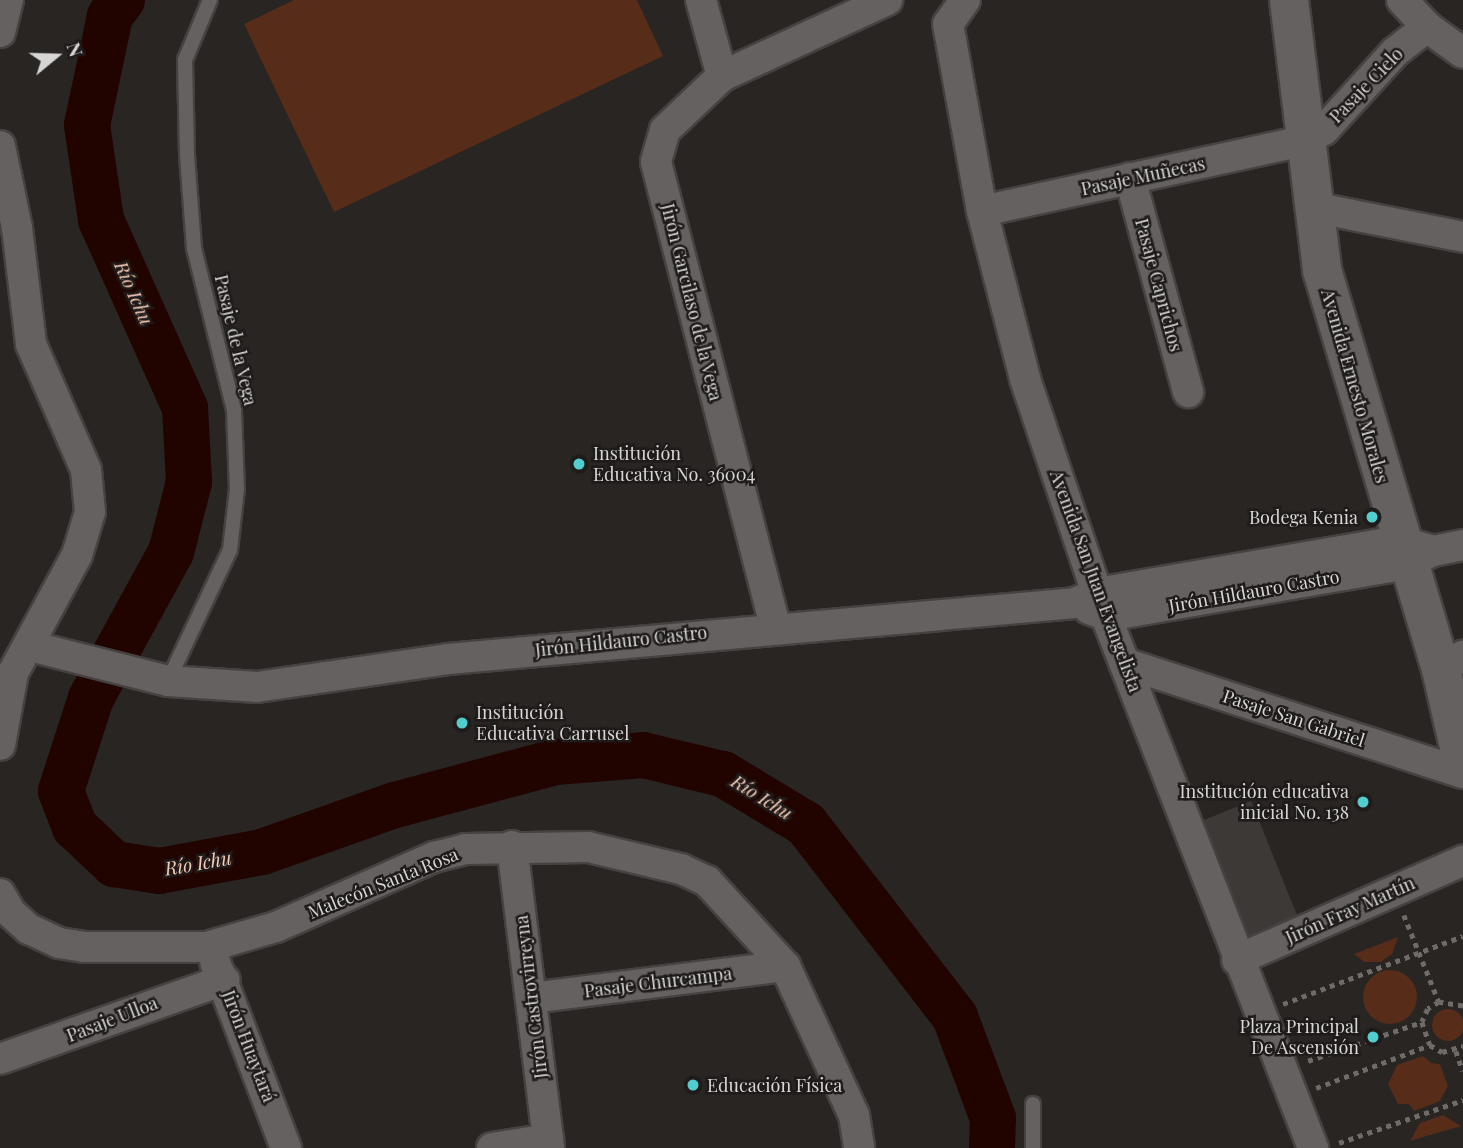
<!DOCTYPE html>
<meta charset="utf-8">
<style>
body{margin:0}
#map{position:relative;width:1463px;height:1148px;overflow:hidden;background:#282523;font-family:"Playfair Display",serif}
div>[style]{position:absolute}
.green>*{inset:0;background:#572c18}
.round{border-radius:50%}
.river>*{height:46px;margin:-23px;padding:0 23px;transform-origin:23px;border-radius:23px;background:#210400}
.building>*{inset:0;background:#3c3937;transform-origin:0 0}
.path>*{height:4.5px;margin-top:-2.25px;transform-origin:0;background:repeating-linear-gradient(90deg,#6e6b69 0 5px,transparent 0 10px)}
.roads{filter:drop-shadow(2px 0 #454241) drop-shadow(-2px 0 #454241) drop-shadow(0 2px #454241) drop-shadow(0 -2px #454241)}
.lane>*{height:14px;margin:-7px;padding:0 7px;transform-origin:7px;border-radius:7px;background:#656160}
.street>*{height:30px;margin:-15px;padding:0 15px;transform-origin:15px;border-radius:15px;background:#656160}
.secondary>*{height:38px;margin:-19px;padding:0 19px;transform-origin:19px;border-radius:19px;background:#656160}
.dots>*{width:19px;height:19px;translate:-50% -50%;box-sizing:border-box;border:4px solid #1e1b1a;border-radius:50%}
span{translate:-50% -50%;white-space:nowrap;text-align:center;line-height:1.15;-webkit-text-stroke:5px #1e1b1a;paint-order:stroke}
.street-label{font-size:18px;color:#d8d6d5}
.poi-label{font-size:18px;color:#d8d6d5}
.left{translate:0 -50%;text-align:left}
.right{translate:-100% -50%;text-align:right}
.water-label{font-size:19px;color:#f8cab5;font-style:italic}
.north{position:absolute;left:21px;top:21px;width:70px;height:70px;-webkit-text-stroke:5px #1e1b1a;paint-order:stroke;rotate:71deg;font-size:19px;font-weight:700;line-height:28px;text-align:center;color:#d8d6d5}
.north::after{content:'';display:block;margin:auto;width:24px;height:32px;background:#d8d6d5;clip-path:polygon(50% 0,100% 100%,50% 72%,0 100%)}
</style>
<div id="map">
<div class="green">
<div style="clip-path:polygon(294px 0,637px 0,663px 56px,334px 212px,244px 24px)"></div>
<div style="clip-path:polygon(1398px 937px,1392px 954px,1381px 962px,1364px 962px,1354px 954px)"></div>
<div class="round" style="left:1363px;top:970px;width:54px;height:54px"></div>
<div class="round" style="left:1432px;top:1009px;width:32px;height:32px"></div>
<div style="clip-path:polygon(1423px 1056px,1431px 1063px,1440px 1064px,1448px 1086px,1440px 1101px,1414px 1111px,1409px 1104px,1398px 1104px,1388px 1084px,1397px 1065px)"></div>
<div style="clip-path:polygon(1443px 1115px,1461px 1126px,1410px 1141px,1420px 1123px)"></div>
</div>
<div class="river">
<div style="left:122px;top:0;width:20px;rotate:127deg"></div>
<div style="left:110px;top:16px;width:111px;rotate:101.9deg"></div>
<div style="left:87px;top:125px;width:96px;rotate:81.6deg"></div>
<div style="left:101px;top:220px;width:206px;rotate:65.9deg"></div>
<div style="left:185px;top:408px;width:74px;rotate:86.9deg"></div>
<div style="left:189px;top:482px;width:72px;rotate:104.4deg"></div>
<div style="left:171px;top:552px;width:166px;rotate:118.7deg"></div>
<div style="left:91px;top:698px;width:98px;rotate:107.9deg"></div>
<div style="left:61px;top:791px;width:39px;rotate:69deg"></div>
<div style="left:75px;top:827px;width:54px;rotate:43.5deg"></div>
<div style="left:114px;top:864px;width:46px;rotate:8.8deg"></div>
<div style="left:159px;top:871px;width:105px;rotate:-10.5deg"></div>
<div style="left:262px;top:852px;width:141px;rotate:-19.5deg"></div>
<div style="left:395px;top:805px;width:166px;rotate:-15deg"></div>
<div style="left:555px;top:762px;width:88px;rotate:-4.5deg"></div>
<div style="left:643px;top:755px;width:82px;rotate:13.4deg"></div>
<div style="left:723px;top:774px;width:97px;rotate:31.1deg"></div>
<div style="left:806px;top:824px;width:244px;rotate:52.3deg"></div>
<div style="left:955px;top:1017px;width:108px;rotate:69.4deg"></div>
<div style="left:993px;top:1118px;width:30px;rotate:92deg"></div>
</div>
<div class="building">
<div style="left:1251px;top:801px;width:132px;height:54px;rotate:68deg"></div>
</div>
<div class="path">
<div style="left:1404px;top:915px;width:94px;rotate:68.1deg"></div>
<div style="left:1283px;top:1004px;width:192px;rotate:-20.7deg"></div>
<div style="left:1463px;top:1006px;width:24px;rotate:-171deg"></div>
<div style="left:1439px;top:1002px;width:13px;rotate:148deg"></div>
<div style="left:1428px;top:1009px;width:14px;rotate:115deg"></div>
<div style="left:1422px;top:1022px;width:24px;rotate:71deg"></div>
<div style="left:1430px;top:1045px;width:14px;rotate:30deg"></div>
<div style="left:1442px;top:1052px;width:22px;rotate:-16deg"></div>
<div style="left:1456px;top:1051px;width:21px;rotate:71deg"></div>
<div style="left:1308px;top:1061px;width:120px;rotate:-18.9deg"></div>
<div style="left:1316px;top:1088px;width:122px;rotate:-20.7deg"></div>
<div style="left:1339px;top:1143px;width:131px;rotate:-19.1deg"></div>
</div>
<div class="roads">
<div class="lane">
<div style="left:168px;top:681px;width:145px;rotate:-64.7deg"></div>
<div style="left:230px;top:550px;width:61px;rotate:-83.5deg"></div>
<div style="left:237px;top:489px;width:79px;rotate:-92.2deg"></div>
<div style="left:234px;top:410px;width:167px;rotate:-103.9deg"></div>
<div style="left:194px;top:248px;width:93px;rotate:-94.3deg"></div>
<div style="left:187px;top:155px;width:95px;rotate:-91.2deg"></div>
<div style="left:185px;top:60px;width:65px;rotate:-67.4deg"></div>
<div style="left:1033px;top:1104px;width:44px;rotate:90deg"></div>
</div>
<div class="street">
<div style="left:701px;top:0;width:79px;rotate:74.6deg"></div>
<div style="left:722px;top:76px;width:79px;rotate:136.5deg"></div>
<div style="left:665px;top:130px;width:33px;rotate:106deg"></div>
<div style="left:656px;top:162px;width:479px;rotate:75.6deg"></div>
<div style="left:965px;top:0;width:29px;rotate:125deg"></div>
<div style="left:948px;top:24px;width:190px;rotate:79.7deg"></div>
<div style="left:982px;top:211px;width:173px;rotate:75.6deg"></div>
<div style="left:1025px;top:379px;width:226px;rotate:71.4deg"></div>
<div style="left:1097px;top:593px;width:596px;rotate:68.73deg"></div>
<div style="left:1402px;top:0;width:37px;rotate:47deg"></div>
<div style="left:1427px;top:27px;width:44px;rotate:35.8deg"></div>
<div style="left:0;top:32px;width:33px;rotate:-76deg"></div>
<div style="left:722px;top:76px;width:182px;rotate:-24.7deg"></div>
<div style="left:0;top:146px;width:84px;rotate:78.3deg"></div>
<div style="left:17px;top:228px;width:117px;rotate:83.1deg"></div>
<div style="left:31px;top:344px;width:137px;rotate:66.4deg"></div>
<div style="left:86px;top:470px;width:42px;rotate:84.6deg"></div>
<div style="left:90px;top:512px;width:45px;rotate:106.8deg"></div>
<div style="left:77px;top:555px;width:134px;rotate:118.5deg"></div>
<div style="left:13px;top:673px;width:73px;rotate:100.2deg"></div>
<div style="left:1130px;top:178px;width:222px;rotate:74.8deg"></div>
<div style="left:1312px;top:207px;width:154px;rotate:11.2deg"></div>
<div style="left:982px;top:211px;width:329px;rotate:-12.3deg"></div>
<div style="left:1303px;top:141px;width:24px;rotate:-28deg"></div>
<div style="left:1324px;top:130px;width:105px;rotate:-47.7deg"></div>
<div style="left:1395px;top:52px;width:41px;rotate:-38deg"></div>
<div style="left:1089px;top:609px;width:19px;rotate:21deg"></div>
<div style="left:1107px;top:616px;width:304px;rotate:-9.8deg"></div>
<div style="left:1407px;top:564px;width:29px;rotate:-27deg"></div>
<div style="left:1433px;top:551px;width:31px;rotate:-11deg"></div>
<div style="left:30px;top:646px;width:142px;rotate:14.2deg"></div>
<div style="left:168px;top:681px;width:89px;rotate:3.9deg"></div>
<div style="left:257px;top:687px;width:193px;rotate:-8.3deg"></div>
<div style="left:448px;top:659px;width:629px;rotate:-5.1deg"></div>
<div style="left:1075px;top:603px;width:24px;rotate:-24deg"></div>
<div style="left:1097px;top:593px;width:306px;rotate:-9.8deg"></div>
<div style="left:1399px;top:541px;width:35px;rotate:16deg"></div>
<div style="left:1124px;top:663px;width:356px;rotate:18deg"></div>
<div style="left:1441px;top:669px;width:26px;rotate:-31deg"></div>
<div style="left:512px;top:846px;width:304px;rotate:83deg"></div>
<div style="left:0;top:894px;width:22px;rotate:60deg"></div>
<div style="left:11px;top:913px;width:24px;rotate:42deg"></div>
<div style="left:29px;top:929px;width:33px;rotate:25deg"></div>
<div style="left:59px;top:943px;width:25px;rotate:9deg"></div>
<div style="left:84px;top:947px;width:123px"></div>
<div style="left:207px;top:947px;width:72px;rotate:-16.2deg"></div>
<div style="left:276px;top:927px;width:173px;rotate:-23.9deg"></div>
<div style="left:434px;top:857px;width:32px;rotate:-14deg"></div>
<div style="left:465px;top:849px;width:123px;rotate:-0.9deg"></div>
<div style="left:588px;top:847px;width:96px;rotate:13.3deg"></div>
<div style="left:681px;top:869px;width:29px;rotate:25deg"></div>
<div style="left:707px;top:881px;width:115px;rotate:47.5deg"></div>
<div style="left:785px;top:966px;width:164px;rotate:65.2deg"></div>
<div style="left:854px;top:1115px;width:33px;rotate:81deg"></div>
<div style="left:1237px;top:960px;width:247px;rotate:-23.7deg"></div>
<div style="left:215px;top:962px;width:199px;rotate:69.1deg"></div>
<div style="left:531px;top:998px;width:256px;rotate:-7.2deg"></div>
<div style="left:0;top:1059px;width:238px;rotate:-19.4deg"></div>
<div style="left:492px;top:1148px;width:57px;rotate:-9.1deg"></div>
</div>
<div class="secondary">
<div style="left:1289px;top:0;width:272px;rotate:83deg"></div>
<div style="left:1322px;top:270px;width:416px;rotate:73.4deg"></div>
<div style="left:1441px;top:669px;width:98px;rotate:77deg"></div>
</div>
</div>
<div class="dots">
<div style="left:579px;top:464px;background:#52cdcd"></div>
<div style="left:1372px;top:517px;background:#52cdcd"></div>
<div style="left:462px;top:723px;background:#52cdcd"></div>
<div style="left:1363px;top:802px;background:#52cdcd"></div>
<div style="left:1373px;top:1037px;background:#52cdcd"></div>
<div style="left:693px;top:1085px;background:#52cdcd"></div>
</div>
<div class="street-label">
<span style="left:1366px;top:85px;rotate:-46deg">Pasaje Cielo</span>
<span style="left:1143px;top:176px;rotate:-12deg">Pasaje Muñecas</span>
<span style="left:1159px;top:285px;rotate:75deg">Pasaje Caprichos</span>
<span style="left:692px;top:302px;rotate:76deg">Jirón Garcilaso de la Vega</span>
<span style="left:236px;top:340px;rotate:77deg">Pasaje de la Vega</span>
<span style="left:1355px;top:386px;rotate:74deg">Avenida Ernesto Morales</span>
<span style="left:1096px;top:581px;rotate:70deg">Avenida San Juan Evangelista</span>
<span style="left:1254px;top:591px;rotate:-10deg">Jirón Hildauro Castro</span>
<span style="left:621px;top:641px;rotate:-6deg">Jirón Hildauro Castro</span>
<span style="left:1294px;top:718px;rotate:18deg">Pasaje San Gabriel</span>
<span style="left:383px;top:883px;rotate:-22deg">Malecón Santa Rosa</span>
<span style="left:1350px;top:910px;rotate:-24deg">Jirón Fray Martín</span>
<span style="left:658px;top:982px;rotate:-7deg">Pasaje Churcampa</span>
<span style="left:531px;top:997px;rotate:-97deg">Jirón Castrovirreyna</span>
<span style="left:112px;top:1019px;rotate:-21deg">Pasaje Ulloa</span>
<span style="left:249px;top:1046px;rotate:69deg">Jirón Huaytará</span>
</div>
<div class="poi-label">
<span class="left" style="left:593px;top:464px">Institución<br>Educativa No. 36004</span>
<span class="right" style="left:1358px;top:517px">Bodega Kenia</span>
<span class="left" style="left:476px;top:723px">Institución<br>Educativa Carrusel</span>
<span class="right" style="left:1349px;top:802px">Institución educativa<br>inicial No. 138</span>
<span class="right" style="left:1359px;top:1037px">Plaza Principal<br>De Ascensión</span>
<span class="left" style="left:707px;top:1085px">Educación Física</span>
</div>
<div class="water-label">
<span style="left:134px;top:293px;rotate:66deg">Río Ichu</span>
<span style="left:762px;top:797px;rotate:32deg">Río Ichu</span>
<span style="left:198px;top:863px;rotate:-10deg">Río Ichu</span>
</div>
<div class="north">N</div>
</div>
